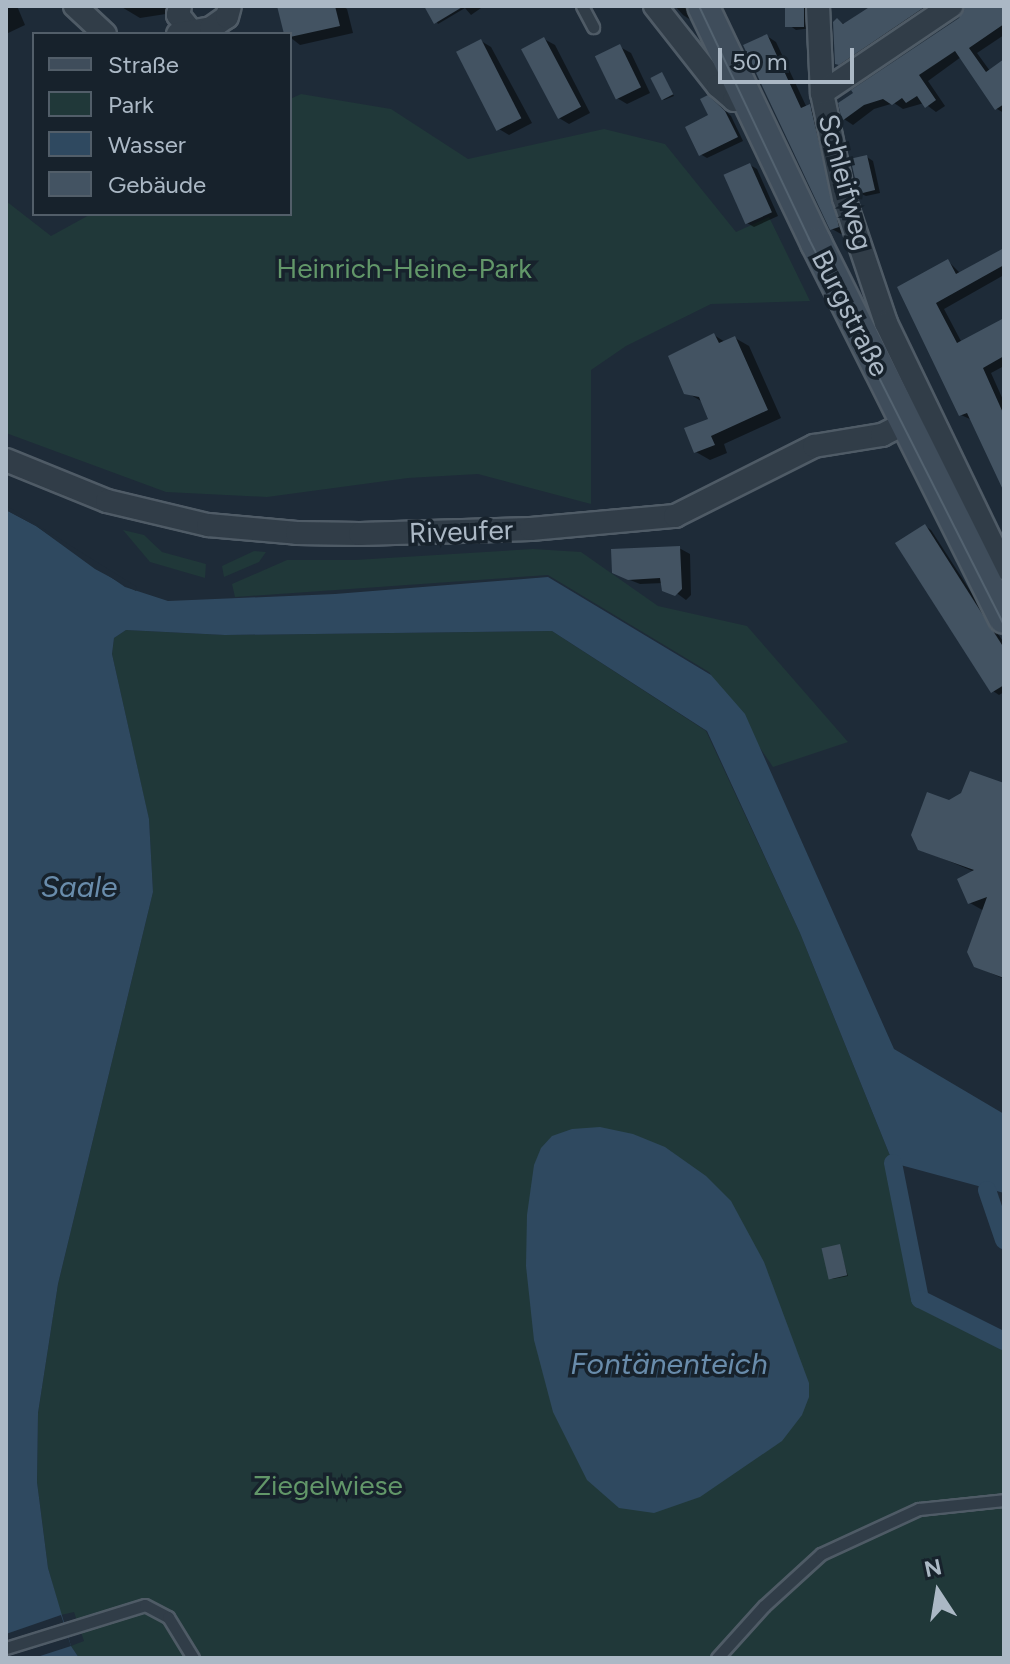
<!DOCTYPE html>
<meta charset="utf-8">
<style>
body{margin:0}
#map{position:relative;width:1010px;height:1664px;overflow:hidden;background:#1e2b38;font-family:Figtree,sans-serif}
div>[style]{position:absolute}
.green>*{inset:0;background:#203839}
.water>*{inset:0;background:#2f4960}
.pier>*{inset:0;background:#1e2b38}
.shadow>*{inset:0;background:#0007}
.canal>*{height:18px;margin:-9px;padding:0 9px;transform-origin:9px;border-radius:9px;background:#2f4960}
.building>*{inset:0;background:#435362;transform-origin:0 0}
.roads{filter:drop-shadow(2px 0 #4f5b66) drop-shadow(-2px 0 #4f5b66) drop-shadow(0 2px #4f5b66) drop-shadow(0 -2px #4f5b66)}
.lane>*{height:11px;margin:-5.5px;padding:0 5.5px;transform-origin:5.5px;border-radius:5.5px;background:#313d48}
.street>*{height:22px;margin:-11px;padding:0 11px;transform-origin:11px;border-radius:11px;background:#313d48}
.secondary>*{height:30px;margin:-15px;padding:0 15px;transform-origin:15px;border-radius:15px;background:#3f4d5b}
.tram>*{height:2px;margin:-1px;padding:0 1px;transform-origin:1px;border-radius:1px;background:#536270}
span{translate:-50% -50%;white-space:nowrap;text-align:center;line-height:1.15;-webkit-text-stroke:7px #17222c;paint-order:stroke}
.street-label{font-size:28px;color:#abb8c5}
.park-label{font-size:28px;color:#629769}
.water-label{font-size:30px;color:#698cab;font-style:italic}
.frame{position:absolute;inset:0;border:8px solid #abb8c5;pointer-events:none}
.legend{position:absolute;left:32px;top:32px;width:260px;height:184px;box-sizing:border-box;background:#17222c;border:2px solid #525e69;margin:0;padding:10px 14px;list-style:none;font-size:24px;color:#abb8c5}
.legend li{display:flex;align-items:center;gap:16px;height:40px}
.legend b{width:40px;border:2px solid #525e69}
.north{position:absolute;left:898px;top:1552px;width:80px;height:80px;-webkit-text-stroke:6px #17222c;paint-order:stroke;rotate:348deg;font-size:22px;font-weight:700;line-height:32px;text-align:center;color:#abb8c5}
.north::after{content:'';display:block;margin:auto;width:28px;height:36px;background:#abb8c5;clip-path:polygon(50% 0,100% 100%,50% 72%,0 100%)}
.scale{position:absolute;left:718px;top:48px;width:136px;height:36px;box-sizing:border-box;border:4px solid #abb8c5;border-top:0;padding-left:10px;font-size:24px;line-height:28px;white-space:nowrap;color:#abb8c5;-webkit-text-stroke:6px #17222c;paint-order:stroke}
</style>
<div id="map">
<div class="green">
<div style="clip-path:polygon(301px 94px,391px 109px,468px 159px,604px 129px,665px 144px,736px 232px,769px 217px,810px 301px,711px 304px,626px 346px,591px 370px,591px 504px,478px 474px,408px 478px,267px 497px,166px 492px,6px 433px,6px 201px,51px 236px,91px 214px,290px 214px,290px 99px)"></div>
<div style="clip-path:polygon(123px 530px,144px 535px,162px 552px,206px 564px,205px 578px,150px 562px)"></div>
<div style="clip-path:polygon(533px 549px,581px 552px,658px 606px,747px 626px,848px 742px,773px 767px,709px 672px,548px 575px,235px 597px,232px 584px,287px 560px,355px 560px)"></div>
<div style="clip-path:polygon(254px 551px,266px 552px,259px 562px,224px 577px,222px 566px)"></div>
<div style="clip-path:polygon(126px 630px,225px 635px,552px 631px,706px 731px,800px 933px,893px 1163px,920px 1299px,1004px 1341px,1004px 1658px,79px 1658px,71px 1646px,84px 1641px,74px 1612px,61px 1615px,48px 1568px,37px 1482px,38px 1413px,58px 1284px,153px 892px,149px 820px,112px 654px,114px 638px)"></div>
</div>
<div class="water">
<div style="clip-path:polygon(6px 510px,36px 526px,125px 587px,168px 601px,335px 594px,548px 577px,711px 675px,745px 714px,894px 1049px,1004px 1114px,1004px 1193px,893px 1163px,800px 933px,707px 731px,552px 631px,225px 635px,126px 630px,114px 638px,112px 654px,149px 819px,153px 892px,58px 1284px,38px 1413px,37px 1482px,48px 1568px,71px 1646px,79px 1658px,6px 1658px)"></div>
<div style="clip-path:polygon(600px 1127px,633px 1134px,665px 1147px,706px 1176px,731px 1201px,764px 1262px,809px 1383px,809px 1397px,802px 1415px,782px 1441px,700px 1497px,654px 1513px,619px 1508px,587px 1480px,553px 1412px,534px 1340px,526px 1266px,527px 1215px,534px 1165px,541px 1148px,552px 1136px,572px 1129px)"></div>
</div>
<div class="pier">
<div style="clip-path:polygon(7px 506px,137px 587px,136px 591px,95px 569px,36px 526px,6px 510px)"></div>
<div style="clip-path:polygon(61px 1615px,71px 1646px,34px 1658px,6px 1658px,6px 1634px)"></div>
</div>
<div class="shadow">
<div style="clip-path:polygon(6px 6px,17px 6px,25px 25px,6px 34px)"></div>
<div style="clip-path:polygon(120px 6px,184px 6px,185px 11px,140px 18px)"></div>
<div style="clip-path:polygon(279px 6px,342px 6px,347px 9px,353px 33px,300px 45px,286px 34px)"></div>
<div style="clip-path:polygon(428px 6px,484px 6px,471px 15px,465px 8px,438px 24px)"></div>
<div style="clip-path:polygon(675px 6px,701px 6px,697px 24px,683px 15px)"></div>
<div style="clip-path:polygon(787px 6px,814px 6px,812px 28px,796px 30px,789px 25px)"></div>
<div style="clip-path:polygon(874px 6px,943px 6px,846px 68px,837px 63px,837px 20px,846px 25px)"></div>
<div style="clip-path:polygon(966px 6px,1004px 6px,1004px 35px,977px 53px,990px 71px,1004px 61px,1004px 113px,997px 109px,961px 57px,928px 81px,945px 106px,936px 112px,924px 103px,903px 109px,894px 103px,874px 109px,853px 125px,844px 119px,960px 19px)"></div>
<div style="clip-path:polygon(767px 36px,776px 42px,807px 108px,819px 112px,847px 232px,841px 234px,832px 229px)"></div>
<div style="clip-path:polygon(544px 39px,555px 45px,590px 113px,569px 124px,559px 118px)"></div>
<div style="clip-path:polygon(481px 41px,491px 47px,532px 123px,509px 135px,499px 129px)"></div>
<div style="clip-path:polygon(620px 47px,631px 53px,650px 93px,627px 104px,617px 98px)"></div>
<div style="clip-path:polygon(662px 74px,674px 96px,664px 100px,662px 99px)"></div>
<div style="clip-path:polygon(714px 101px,731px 116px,743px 141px,707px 158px,700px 154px)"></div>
<div style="clip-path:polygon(867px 157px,873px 161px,880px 193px,866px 196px,859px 193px)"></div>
<div style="clip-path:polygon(750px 165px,757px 169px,778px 216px,754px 227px,747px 223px)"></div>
<div style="clip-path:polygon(1004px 251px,1004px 275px,944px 309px,962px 343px,1004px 320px,1004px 366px,991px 373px,1004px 402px,1004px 480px,972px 420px,961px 415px,900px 288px,948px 261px,961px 274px)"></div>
<div style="clip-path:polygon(714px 335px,725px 342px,735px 338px,749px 346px,781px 418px,724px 444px,727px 453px,710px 460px,696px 452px,711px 420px,701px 401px,686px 392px)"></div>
<div style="clip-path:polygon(925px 526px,931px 530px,1004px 643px,1004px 692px,999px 695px,993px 691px)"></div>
<div style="clip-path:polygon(679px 548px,690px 554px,691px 595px,686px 600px,663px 583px,640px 584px,625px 578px)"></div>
<div style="clip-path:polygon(1004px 785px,1004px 979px,975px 966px,984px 911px,970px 903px,975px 872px,920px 849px,950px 802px)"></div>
<div style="clip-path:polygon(839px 1246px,848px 1276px,833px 1279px,830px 1278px)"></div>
</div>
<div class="canal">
<div style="left:893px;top:1163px;width:139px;rotate:78.8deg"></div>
<div style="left:920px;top:1299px;width:94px;rotate:26.6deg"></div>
<div style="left:987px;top:1190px;width:53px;rotate:71.2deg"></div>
</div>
<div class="building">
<div style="clip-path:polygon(277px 6px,335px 6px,340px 26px,290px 37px,290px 34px,284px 34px)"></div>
<div style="clip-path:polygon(424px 6px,464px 6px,434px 24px)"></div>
<div style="left:785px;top:6px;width:19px;height:21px"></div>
<div style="clip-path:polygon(871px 6px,926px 6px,839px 65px,835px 64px,833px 22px,837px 18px,843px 24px)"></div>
<div style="clip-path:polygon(965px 6px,1004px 6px,1004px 24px,969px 48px,986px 72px,1004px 59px,1004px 104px,995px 110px,955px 51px,919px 75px,936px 100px,925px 108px,917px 96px,906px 103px,902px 98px,892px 105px,883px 99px,864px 105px,842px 121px,838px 103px,853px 93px,851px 90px,959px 18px)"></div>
<div style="clip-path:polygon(767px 34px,801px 108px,810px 104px,839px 227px,830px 230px,743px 45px)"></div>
<div style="left:544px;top:37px;width:79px;height:26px;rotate:62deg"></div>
<div style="left:481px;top:39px;width:89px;height:28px;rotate:63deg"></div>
<div style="left:620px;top:44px;width:48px;height:28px;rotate:64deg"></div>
<div style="left:662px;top:72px;width:25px;height:13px;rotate:63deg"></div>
<div style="clip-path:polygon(708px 95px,725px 111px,738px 137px,699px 156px,685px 127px,708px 115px,700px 99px)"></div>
<div style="left:867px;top:155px;width:36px;height:17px;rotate:77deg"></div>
<div style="left:750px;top:163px;width:54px;height:29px;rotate:66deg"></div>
<div style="clip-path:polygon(1004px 248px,1004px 265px,936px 303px,957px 343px,1004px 318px,1004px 356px,983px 368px,1004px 415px,1004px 492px,967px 413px,959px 416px,897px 287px,948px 259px,956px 274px)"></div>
<div style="clip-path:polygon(714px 333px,719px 343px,735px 336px,768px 410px,711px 436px,715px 445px,694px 453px,684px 428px,708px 419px,699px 397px,684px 394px,668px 356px)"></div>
<div style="clip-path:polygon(925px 524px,1004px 648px,1004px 685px,991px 693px,895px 543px)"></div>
<div style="clip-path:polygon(680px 546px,682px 589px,675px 596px,662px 591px,660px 578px,628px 580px,612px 573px,611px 549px)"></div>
<div style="clip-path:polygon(970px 771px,1004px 783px,1004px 978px,974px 967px,967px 952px,987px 897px,968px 904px,957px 879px,974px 870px,918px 850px,911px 835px,927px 792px,949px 800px,961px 793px)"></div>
<div style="left:840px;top:1244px;width:32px;height:19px;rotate:77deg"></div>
</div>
<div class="roads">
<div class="lane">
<div style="left:582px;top:6px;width:24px;rotate:62deg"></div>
<div style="left:6px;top:1648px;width:145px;rotate:-17.2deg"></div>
<div style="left:145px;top:1605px;width:26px;rotate:28deg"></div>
<div style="left:168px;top:1617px;width:48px;rotate:58.6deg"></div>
<div style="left:717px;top:1658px;width:70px;rotate:-47.9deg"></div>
<div style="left:764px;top:1606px;width:77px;rotate:-42.4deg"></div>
<div style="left:821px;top:1554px;width:108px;rotate:-24.7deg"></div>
<div style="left:919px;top:1509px;width:85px;rotate:-6deg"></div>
</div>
<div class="street">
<div style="left:75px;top:6px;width:41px;rotate:43deg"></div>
<div style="left:180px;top:6px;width:9px;rotate:103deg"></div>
<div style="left:178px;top:15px;width:19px;rotate:51deg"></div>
<div style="left:655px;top:6px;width:102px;rotate:51.8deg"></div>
<div style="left:718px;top:86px;width:21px;rotate:41deg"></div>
<div style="left:734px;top:100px;width:14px;rotate:-8deg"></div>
<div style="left:818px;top:6px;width:87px;rotate:87.4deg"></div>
<div style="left:822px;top:93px;width:107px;rotate:78.2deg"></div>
<div style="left:844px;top:198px;width:132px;rotate:71.4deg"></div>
<div style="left:886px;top:323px;width:272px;rotate:64.3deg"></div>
<div style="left:178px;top:34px;width:34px;rotate:-10deg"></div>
<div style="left:211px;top:28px;width:19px;rotate:-35deg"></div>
<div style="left:227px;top:17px;width:11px;rotate:-75deg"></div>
<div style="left:822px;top:93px;width:156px;rotate:-34deg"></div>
<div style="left:6px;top:460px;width:109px;rotate:22.1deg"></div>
<div style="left:107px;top:501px;width:104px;rotate:13.4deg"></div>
<div style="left:208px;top:525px;width:89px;rotate:5.1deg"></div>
<div style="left:297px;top:533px;width:63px;rotate:0.9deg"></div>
<div style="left:360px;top:534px;width:171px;rotate:-1.7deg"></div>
<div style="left:531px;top:529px;width:145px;rotate:-5.2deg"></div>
<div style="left:675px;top:516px;width:156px;rotate:-26.7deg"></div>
<div style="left:814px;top:446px;width:69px;rotate:-9.2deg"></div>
<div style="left:882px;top:435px;width:27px;rotate:-27deg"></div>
</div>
<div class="secondary">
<div style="left:703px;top:6px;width:263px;rotate:64.5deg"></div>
<div style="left:816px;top:243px;width:419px;rotate:63.4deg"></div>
</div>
</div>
<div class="tram">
<div style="left:699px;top:6px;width:258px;rotate:64.7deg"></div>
<div style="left:809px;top:239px;width:432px;rotate:63.2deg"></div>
</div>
<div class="street-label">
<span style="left:846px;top:182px;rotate:75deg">Schleifweg</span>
<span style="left:851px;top:313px;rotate:63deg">Burgstraße</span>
<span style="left:461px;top:531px;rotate:-2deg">Riveufer</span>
</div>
<div class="park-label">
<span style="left:404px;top:268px">Heinrich-Heine-Park</span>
<span style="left:328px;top:1485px">Ziegelwiese</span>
</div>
<div class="water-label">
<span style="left:79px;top:887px">Saale</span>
<span style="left:669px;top:1364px">Fontänenteich</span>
</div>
<div class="frame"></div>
<ul class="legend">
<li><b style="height:10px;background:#3f4d5b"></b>Straße</li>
<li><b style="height:22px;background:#203839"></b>Park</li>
<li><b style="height:22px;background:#2f4960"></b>Wasser</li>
<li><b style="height:22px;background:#435362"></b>Gebäude</li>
</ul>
<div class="north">N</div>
<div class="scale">50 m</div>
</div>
